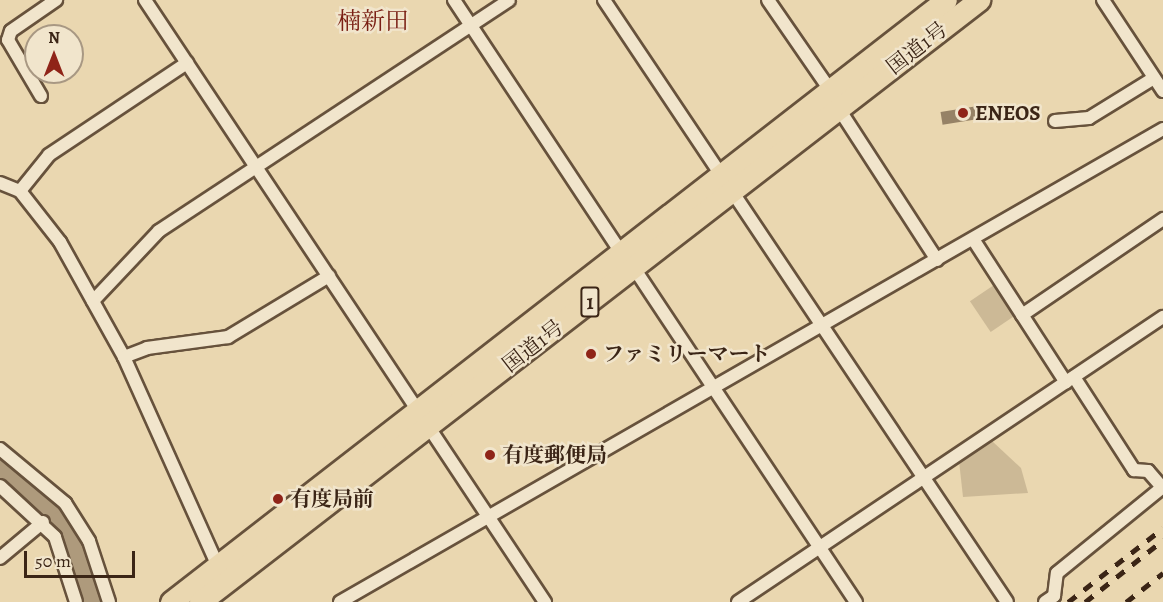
<!DOCTYPE html>
<meta charset="utf-8">
<style>
body{margin:0}
#map{position:relative;width:1163px;height:602px;overflow:hidden;background:#ead7b0;font-family:Alegreya,"Noto Serif JP",serif}
div>[style]{position:absolute}
.green>*{inset:0;background:#ccb996;transform-origin:0 0}
.river>*{height:27px;margin:-13.5px;padding:0 13.5px;transform-origin:13.5px;border-radius:13.5px;background:#ae9a7c}
.building>*{inset:0;background:#968266;transform-origin:0 0}
.roads{filter:drop-shadow(2px 0 #67523c) drop-shadow(-2px 0 #67523c) drop-shadow(0 2px #67523c) drop-shadow(0 -2px #67523c)}
.minor>*{height:12px;margin:-6px;padding:0 6px;transform-origin:6px;border-radius:6px;background:#f1e5cc}
.trunk>*{height:21px;margin:-10.5px;padding:0 10.5px;transform-origin:10.5px;border-radius:10.5px;background:#ead7b0}
.rail>*{height:4.5px;margin-top:-2.25px;transform-origin:0;background:repeating-linear-gradient(90deg,#3b2516 0 10px,transparent 0 20px)}
.dots>*{width:16px;height:16px;translate:-50% -50%;box-sizing:border-box;border:3px solid #f1e5cc;border-radius:50%}
span{translate:-50% -50%;white-space:nowrap;text-align:center;line-height:1.15;-webkit-text-stroke:5px #f1e5cc;paint-order:stroke}
.shield-label span{padding:2px 4px;background:#f1e5cc;border:2px solid;border-radius:4px;-webkit-text-stroke-width:0}
.shield-label{font-size:20px;color:#3b2516;font-weight:700}
.street-label{font-size:21px;color:#3b2516}
.poi-label{font-size:21px;color:#3b2516;font-weight:700}
.left{translate:0 -50%;text-align:left}
.quarter-label{font-size:24px;color:#7a1f14}
.north{position:absolute;left:24px;top:24px;width:60px;height:60px;box-sizing:border-box;background:#f1e5cc;border:2px solid #a89883;border-radius:50%;rotate:0deg;font-size:16px;font-weight:700;line-height:24px;text-align:center;color:#3b2516}
.north::after{content:'';display:block;margin:auto;width:21px;height:27px;background:#8f2418;clip-path:polygon(50% 0,100% 100%,50% 72%,0 100%)}
.scale{position:absolute;left:24px;top:551px;width:111px;height:27px;box-sizing:border-box;border:3px solid #3b2516;border-top:0;padding-left:8px;font-size:18px;line-height:21px;white-space:nowrap;color:#3b2516;-webkit-text-stroke:4px #f1e5cc;paint-order:stroke}
</style>
<div id="map">
<div class="green">
<div style="left:994px;top:285px;width:37px;height:29px;rotate:56deg"></div>
<div style="clip-path:polygon(992px 441px,1021px 468px,1028px 493px,963px 497px,959px 461px)"></div>
</div>
<div class="river">
<div style="left:0;top:468px;width:84px;rotate:42.1deg"></div>
<div style="left:62px;top:524px;width:84px;rotate:68.3deg"></div>
</div>
<div class="building">
<div style="left:984px;top:105px;width:13px;height:44px;rotate:81deg"></div>
</div>
<div class="roads">
<div class="minor">
<div style="left:145px;top:0;width:723px;rotate:56.4deg"></div>
<div style="left:454px;top:0;width:305px;rotate:56.5deg"></div>
<div style="left:604px;top:0;width:724px;rotate:56.2deg"></div>
<div style="left:768px;top:0;width:109px;rotate:55.4deg"></div>
<div style="left:1103px;top:0;width:109px;rotate:56.6deg"></div>
<div style="left:41px;top:96px;width:65px;rotate:-120.5deg"></div>
<div style="left:8px;top:40px;width:9px;rotate:-72deg"></div>
<div style="left:11px;top:31px;width:55px;rotate:-34.6deg"></div>
<div style="left:839px;top:109px;width:180px;rotate:57deg"></div>
<div style="left:1055px;top:121px;width:34px;rotate:-5deg"></div>
<div style="left:1089px;top:118px;width:76px;rotate:-31.6deg"></div>
<div style="left:0;top:183px;width:22px;rotate:22deg"></div>
<div style="left:20px;top:191px;width:65px;rotate:51.9deg"></div>
<div style="left:60px;top:242px;width:132px;rotate:60.9deg"></div>
<div style="left:124px;top:357px;width:231px;rotate:65.8deg"></div>
<div style="left:20px;top:191px;width:46px;rotate:-51.1deg"></div>
<div style="left:49px;top:155px;width:166px;rotate:-33.7deg"></div>
<div style="left:973px;top:239px;width:171px;rotate:57.1deg"></div>
<div style="left:634px;top:268px;width:401px;rotate:56.4deg"></div>
<div style="left:93px;top:301px;width:96px;rotate:-46.7deg"></div>
<div style="left:159px;top:231px;width:419px;rotate:-33.4deg"></div>
<div style="left:1022px;top:315px;width:171px;rotate:-34.2deg"></div>
<div style="left:124px;top:357px;width:25px;rotate:-21deg"></div>
<div style="left:147px;top:348px;width:82px;rotate:-7.7deg"></div>
<div style="left:228px;top:337px;width:118px;rotate:-31.1deg"></div>
<div style="left:1074px;top:377px;width:111px;rotate:57.2deg"></div>
<div style="left:1134px;top:470px;width:14px;rotate:4deg"></div>
<div style="left:1148px;top:471px;width:21px;rotate:49deg"></div>
<div style="left:0;top:449px;width:85px;rotate:39.7deg"></div>
<div style="left:65px;top:503px;width:45px;rotate:57.7deg"></div>
<div style="left:89px;top:541px;width:64px;rotate:71.8deg"></div>
<div style="left:0;top:486px;width:75px;rotate:42.8deg"></div>
<div style="left:55px;top:537px;width:68px;rotate:72.1deg"></div>
<div style="left:0;top:558px;width:56px;rotate:-39.9deg"></div>
<div style="left:340px;top:602px;width:949px;rotate:-29.89deg"></div>
<div style="left:738px;top:602px;width:512px;rotate:-33.85deg"></div>
<div style="left:1045px;top:602px;width:11px;rotate:-34deg"></div>
<div style="left:1054px;top:596px;width:23px;rotate:-83deg"></div>
<div style="left:1057px;top:573px;width:136px;rotate:-39.1deg"></div>
</div>
<div class="trunk">
<div style="left:171px;top:602px;width:981px;rotate:-37.84deg"></div>
<div style="left:200px;top:602px;width:985px;rotate:-37.7deg"></div>
</div>
</div>
<div class="rail">
<div style="left:1068px;top:602px;width:120px;rotate:-37.9deg"></div>
<div style="left:1085px;top:602px;width:100px;rotate:-38.5deg"></div>
<div style="left:1126px;top:602px;width:47px;rotate:-38.1deg"></div>
</div>
<div class="dots">
<div style="left:963px;top:113px;background:#8f2418"></div>
<div style="left:591px;top:354px;background:#8f2418"></div>
<div style="left:490px;top:455px;background:#8f2418"></div>
<div style="left:278px;top:499px;background:#8f2418"></div>
</div>
<div class="shield-label">
<span style="left:590px;top:302px">1</span>
</div>
<div class="street-label">
<span style="left:917px;top:48px;rotate:-38deg">国道1号</span>
<span style="left:533px;top:346px;rotate:-38deg">国道1号</span>
</div>
<div class="poi-label">
<span class="left" style="left:975px;top:113px">ENEOS</span>
<span class="left" style="left:603px;top:354px">ファミリーマート</span>
<span class="left" style="left:502px;top:455px">有度郵便局</span>
<span class="left" style="left:290px;top:499px">有度局前</span>
</div>
<div class="quarter-label">
<span style="left:373px;top:22px">楠新田</span>
</div>
<div class="north">N</div>
<div class="scale">50 m</div>
</div>
